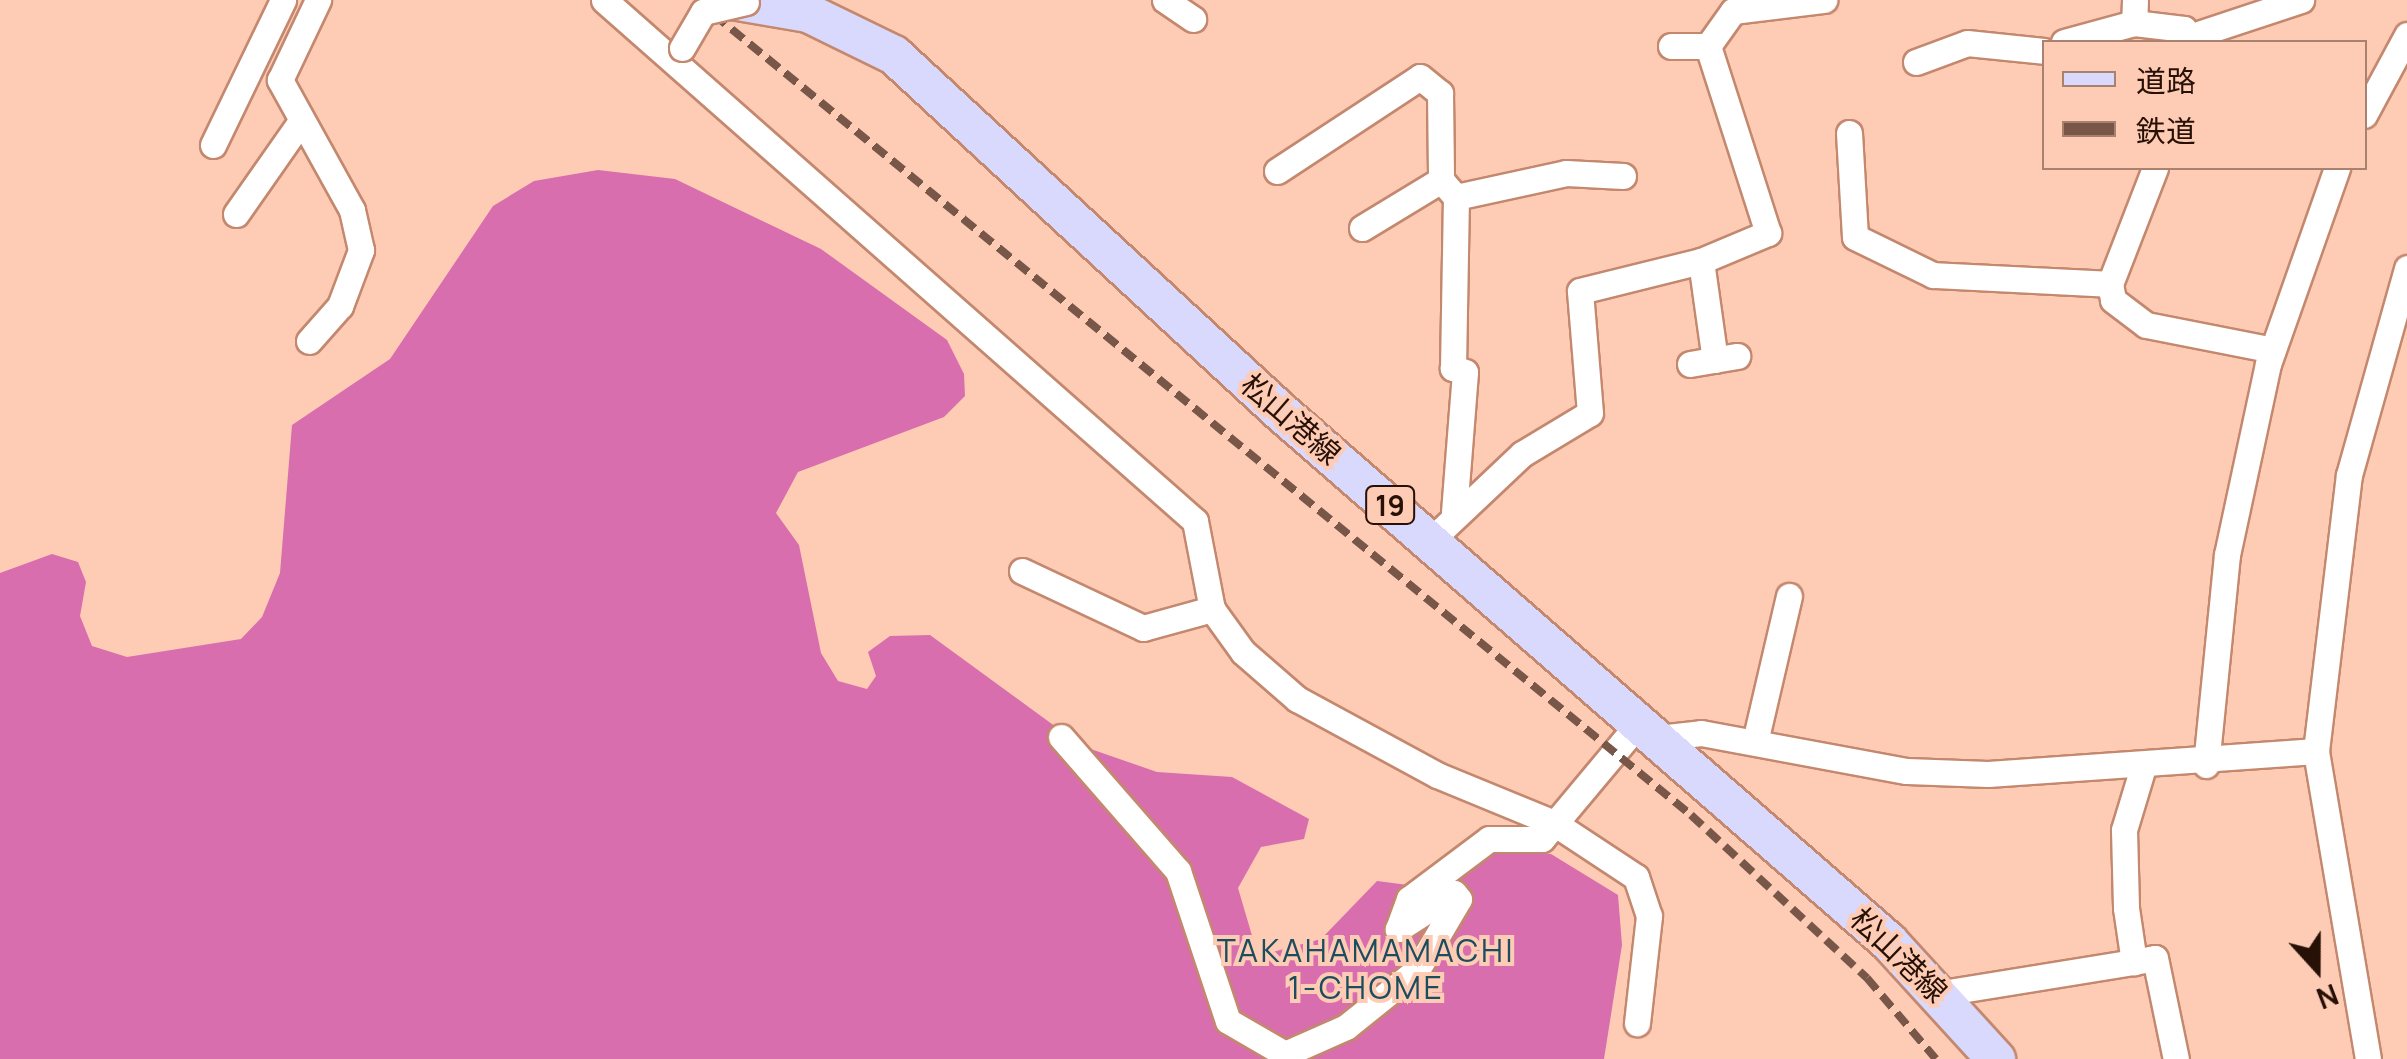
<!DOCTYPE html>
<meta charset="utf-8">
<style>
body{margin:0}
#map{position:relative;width:2407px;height:1059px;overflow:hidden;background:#fecbb5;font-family:Manrope,"Noto Sans JP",sans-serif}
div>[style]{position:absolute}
.forest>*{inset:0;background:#d86ead}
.roads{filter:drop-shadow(2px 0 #c3886e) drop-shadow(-2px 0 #c3886e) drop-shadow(0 2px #c3886e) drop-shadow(0 -2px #c3886e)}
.minor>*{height:25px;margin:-12.5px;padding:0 12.5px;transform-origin:12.5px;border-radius:12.5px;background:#fff}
.primary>*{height:38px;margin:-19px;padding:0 19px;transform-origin:19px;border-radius:19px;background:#d9d9fd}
.rail>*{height:8px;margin-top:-4px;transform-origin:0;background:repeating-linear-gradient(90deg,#785749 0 15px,transparent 0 23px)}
.bridges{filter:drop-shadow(2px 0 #c3886e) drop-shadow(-2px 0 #c3886e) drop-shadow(0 2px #c3886e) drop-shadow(0 -2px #c3886e)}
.minor-bridge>*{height:25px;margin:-12.5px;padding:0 12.5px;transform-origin:12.5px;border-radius:12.5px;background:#fff}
span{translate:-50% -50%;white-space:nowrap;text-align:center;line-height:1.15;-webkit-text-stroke:8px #fecbb5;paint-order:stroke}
.shield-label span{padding:2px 8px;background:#fecbb5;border:2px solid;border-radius:8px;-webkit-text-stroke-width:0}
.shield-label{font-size:28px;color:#271107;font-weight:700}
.street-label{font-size:30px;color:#271107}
.neighbourhood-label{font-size:32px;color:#1b4d5e;letter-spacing:2.5px}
.legend{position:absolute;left:2042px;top:40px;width:325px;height:130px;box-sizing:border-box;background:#fecbb5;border:2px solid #a8816f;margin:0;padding:12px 18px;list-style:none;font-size:30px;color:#271107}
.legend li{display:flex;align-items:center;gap:20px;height:50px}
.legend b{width:50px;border:2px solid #a8816f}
.north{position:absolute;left:2267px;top:919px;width:100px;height:100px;-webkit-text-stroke:8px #fecbb5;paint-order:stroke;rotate:159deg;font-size:28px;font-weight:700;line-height:40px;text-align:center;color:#271107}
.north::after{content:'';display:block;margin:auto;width:35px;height:45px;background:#271107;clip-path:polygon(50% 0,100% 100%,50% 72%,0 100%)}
</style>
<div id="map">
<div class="forest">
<div style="clip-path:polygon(598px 170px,675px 179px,821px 249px,947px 340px,964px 374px,965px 396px,944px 417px,798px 472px,776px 513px,799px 545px,821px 653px,838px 681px,867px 689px,876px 676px,868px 652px,890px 636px,930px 635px,1082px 746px,1157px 772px,1232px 777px,1309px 819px,1304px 839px,1261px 847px,1238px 888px,1258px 956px,1321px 939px,1377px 881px,1408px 885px,1481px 847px,1551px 854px,1618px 895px,1622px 945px,1604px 1059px,0 1059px,0 573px,52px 554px,78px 562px,86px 582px,80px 616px,92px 646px,127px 657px,241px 639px,262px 617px,280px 573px,292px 425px,390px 359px,493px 206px,534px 181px)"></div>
</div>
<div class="roads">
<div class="minor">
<div style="left:604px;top:0;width:788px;rotate:41.4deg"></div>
<div style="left:1195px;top:521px;width:90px;rotate:79.1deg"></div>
<div style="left:1212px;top:609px;width:53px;rotate:54.2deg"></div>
<div style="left:1243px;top:652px;width:72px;rotate:41deg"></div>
<div style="left:1297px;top:699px;width:159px;rotate:28.5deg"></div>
<div style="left:1437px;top:775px;width:126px;rotate:22.3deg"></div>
<div style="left:1554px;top:823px;width:98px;rotate:33.4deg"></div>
<div style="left:1636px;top:877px;width:41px;rotate:71.6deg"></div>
<div style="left:1649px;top:916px;width:108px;rotate:96.4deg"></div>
<div style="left:1165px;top:0;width:34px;rotate:34deg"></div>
<div style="left:2135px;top:0;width:23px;rotate:92deg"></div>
<div style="left:2134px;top:23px;width:50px;rotate:6.8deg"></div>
<div style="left:2184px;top:29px;width:15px;rotate:58deg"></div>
<div style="left:2192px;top:36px;width:115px;rotate:-18.3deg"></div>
<div style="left:2064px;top:42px;width:73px;rotate:-15.2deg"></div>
<div style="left:1671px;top:46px;width:37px"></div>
<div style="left:1916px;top:62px;width:54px;rotate:-20.4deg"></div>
<div style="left:1967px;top:43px;width:77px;rotate:5.9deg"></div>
<div style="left:2364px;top:115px;width:91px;rotate:-61.7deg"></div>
<div style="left:1849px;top:133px;width:104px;rotate:86.7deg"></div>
<div style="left:1855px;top:237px;width:87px;rotate:26deg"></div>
<div style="left:1933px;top:275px;width:177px;rotate:2.9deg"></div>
<div style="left:213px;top:145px;width:161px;rotate:-64.2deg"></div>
<div style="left:2155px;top:168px;width:124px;rotate:111.2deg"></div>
<div style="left:2110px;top:284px;width:16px;rotate:79deg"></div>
<div style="left:2113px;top:300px;width:41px;rotate:37.1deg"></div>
<div style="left:2146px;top:325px;width:129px;rotate:11.1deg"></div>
<div style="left:1277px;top:171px;width:171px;rotate:-33.3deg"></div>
<div style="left:1420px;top:77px;width:26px;rotate:39deg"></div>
<div style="left:1440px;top:93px;width:87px;rotate:89.3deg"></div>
<div style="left:1441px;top:180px;width:23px;rotate:49deg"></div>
<div style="left:236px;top:214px;width:113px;rotate:-55deg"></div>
<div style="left:1362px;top:228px;width:92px;rotate:-31.3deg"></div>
<div style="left:1701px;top:261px;width:100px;rotate:82deg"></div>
<div style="left:309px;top:341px;width:47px;rotate:-48.5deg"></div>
<div style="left:340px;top:306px;width:60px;rotate:-69.4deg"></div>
<div style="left:361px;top:250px;width:41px;rotate:-102.7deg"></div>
<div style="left:352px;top:210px;width:149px;rotate:-119deg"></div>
<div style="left:280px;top:80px;width:89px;rotate:-64.6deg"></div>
<div style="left:1690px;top:364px;width:48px;rotate:-9.7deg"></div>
<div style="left:1454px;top:512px;width:140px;rotate:-85.5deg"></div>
<div style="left:1465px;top:372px;width:13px;rotate:-162deg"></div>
<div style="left:1453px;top:368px;width:171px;rotate:-89deg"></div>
<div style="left:1456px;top:197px;width:113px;rotate:-12.3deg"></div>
<div style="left:1566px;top:173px;width:57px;rotate:3deg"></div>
<div style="left:1431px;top:540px;width:125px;rotate:-43.4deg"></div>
<div style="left:1522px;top:454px;width:79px;rotate:-31.1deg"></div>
<div style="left:1590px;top:413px;width:122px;rotate:-94.7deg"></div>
<div style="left:1580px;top:291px;width:125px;rotate:-13.9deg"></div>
<div style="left:1701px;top:261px;width:73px;rotate:-22.7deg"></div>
<div style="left:1768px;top:233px;width:196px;rotate:-107.8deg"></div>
<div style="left:1708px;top:46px;width:43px;rotate:-54.5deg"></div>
<div style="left:1733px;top:11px;width:92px;rotate:-6.9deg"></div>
<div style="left:1022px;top:571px;width:134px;rotate:25.2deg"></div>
<div style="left:1143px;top:628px;width:72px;rotate:-15.4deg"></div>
<div style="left:1061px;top:737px;width:178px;rotate:48.9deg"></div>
<div style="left:1178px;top:871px;width:158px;rotate:71.6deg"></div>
<div style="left:1228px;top:1021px;width:66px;rotate:30.1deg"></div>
<div style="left:1285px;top:1054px;width:67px;rotate:-23.9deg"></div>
<div style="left:1346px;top:1027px;width:91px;rotate:-38.8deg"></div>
<div style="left:1417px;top:970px;width:82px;rotate:-59.4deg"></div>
<div style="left:1459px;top:899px;width:8px;rotate:-130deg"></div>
<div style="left:1454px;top:893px;width:67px;rotate:147.3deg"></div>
<div style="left:1398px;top:929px;width:32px;rotate:-70deg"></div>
<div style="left:1409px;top:899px;width:100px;rotate:-36.9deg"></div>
<div style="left:1489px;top:839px;width:53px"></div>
<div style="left:1542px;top:839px;width:153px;rotate:-50.1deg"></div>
<div style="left:1658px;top:738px;width:43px;rotate:-6.6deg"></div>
<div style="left:1701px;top:733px;width:209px;rotate:10.5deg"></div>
<div style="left:1907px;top:771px;width:81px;rotate:2.1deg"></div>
<div style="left:1988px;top:774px;width:329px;rotate:-4deg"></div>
<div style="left:1755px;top:742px;width:150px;rotate:-76.9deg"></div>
<div style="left:2206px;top:765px;width:211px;rotate:-84.3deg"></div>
<div style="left:2227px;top:555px;width:195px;rotate:-77.9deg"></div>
<div style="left:2268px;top:364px;width:208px;rotate:-70.6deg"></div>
<div style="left:2143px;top:767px;width:66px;rotate:106.8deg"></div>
<div style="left:2124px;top:830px;width:78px;rotate:88.5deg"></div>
<div style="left:2126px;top:908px;width:55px;rotate:81.6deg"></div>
<div style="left:2134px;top:962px;width:21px;rotate:-11deg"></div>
<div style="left:2155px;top:958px;width:103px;rotate:78.3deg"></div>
<div style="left:1942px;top:993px;width:194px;rotate:-9.2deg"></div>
<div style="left:2368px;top:1059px;width:312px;rotate:-99.6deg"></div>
<div style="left:2316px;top:751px;width:278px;rotate:-83.2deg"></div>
<div style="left:2349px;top:475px;width:215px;rotate:-74.3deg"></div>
</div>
<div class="primary">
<div style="left:732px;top:0;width:77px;rotate:9.7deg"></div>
<div style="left:808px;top:13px;width:96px;rotate:26deg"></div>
<div style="left:894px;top:55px;width:528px;rotate:42.7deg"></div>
<div style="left:1282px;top:413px;width:805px;rotate:41.07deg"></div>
<div style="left:1889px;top:942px;width:159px;rotate:47.6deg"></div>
</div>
</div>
<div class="rail">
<div style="left:696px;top:0;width:1286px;rotate:39.32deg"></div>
<div style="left:1691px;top:815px;width:240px;rotate:42.8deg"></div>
<div style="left:1867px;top:978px;width:106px;rotate:49.6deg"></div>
</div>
<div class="bridges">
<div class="minor-bridge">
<div style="left:682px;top:48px;width:42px;rotate:-59.7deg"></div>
<div style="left:703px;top:12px;width:44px;rotate:-13.1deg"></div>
</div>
</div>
<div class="shield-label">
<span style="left:1390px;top:505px">19</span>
</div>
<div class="street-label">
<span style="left:1291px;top:419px;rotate:41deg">松山港線</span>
<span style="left:1899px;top:955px;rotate:44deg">松山港線</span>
</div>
<div class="neighbourhood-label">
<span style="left:1366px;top:969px">TAKAHAMAMACHI<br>1-CHOME</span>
</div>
<ul class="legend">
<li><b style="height:12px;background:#d9d9fd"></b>道路</li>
<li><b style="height:12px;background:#785749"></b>鉄道</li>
</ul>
<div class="north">N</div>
</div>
